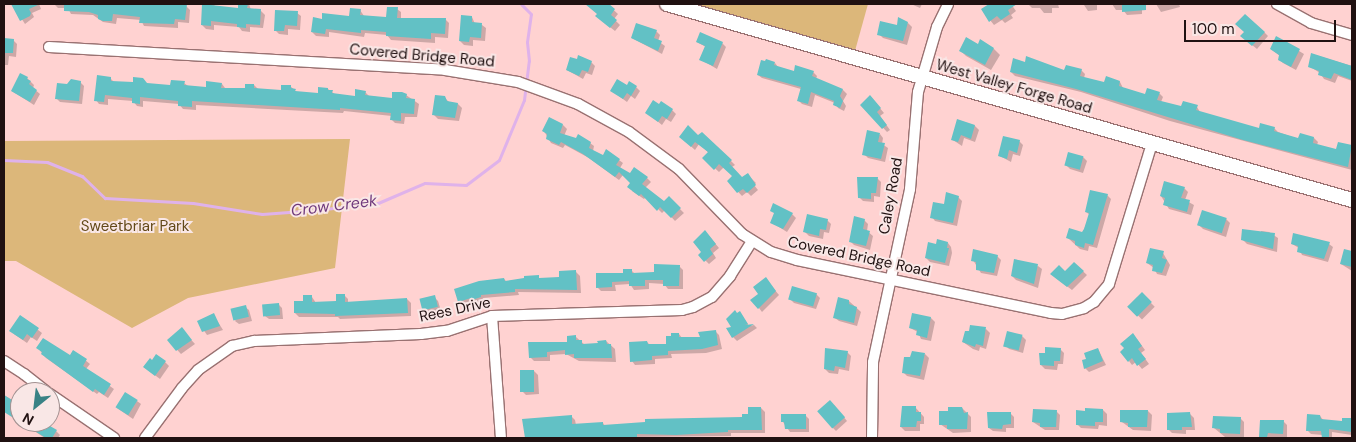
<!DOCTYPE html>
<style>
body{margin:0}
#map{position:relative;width:1356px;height:442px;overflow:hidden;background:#ffd2d1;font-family:"DM Sans",sans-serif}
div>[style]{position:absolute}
.green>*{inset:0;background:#dcb77a}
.shadow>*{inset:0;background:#0003;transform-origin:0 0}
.stream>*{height:3px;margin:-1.5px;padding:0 1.5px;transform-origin:1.5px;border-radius:1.5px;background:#dfb2ea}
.building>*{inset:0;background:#62c1c5;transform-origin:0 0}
.roads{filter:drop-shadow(1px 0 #997171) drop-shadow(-1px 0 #997171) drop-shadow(0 1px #997171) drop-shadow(0 -1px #997171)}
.minor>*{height:10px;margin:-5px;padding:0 5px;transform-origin:5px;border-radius:5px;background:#fff}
.secondary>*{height:14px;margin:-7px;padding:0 7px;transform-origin:7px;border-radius:7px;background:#fff}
span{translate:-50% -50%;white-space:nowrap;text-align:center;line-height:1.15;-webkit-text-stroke:4px #f9e7e6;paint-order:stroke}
.street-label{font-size:15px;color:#201111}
.park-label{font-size:15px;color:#634919}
.water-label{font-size:16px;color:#6f397c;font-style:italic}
.frame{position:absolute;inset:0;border:5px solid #201111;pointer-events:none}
.north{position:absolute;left:10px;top:382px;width:50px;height:50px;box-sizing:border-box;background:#f9e7e6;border:1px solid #a29191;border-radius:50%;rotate:209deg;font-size:14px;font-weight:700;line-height:20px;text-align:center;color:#201111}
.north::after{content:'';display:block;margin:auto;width:18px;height:22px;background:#398285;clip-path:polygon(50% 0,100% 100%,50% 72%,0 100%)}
.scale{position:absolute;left:1184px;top:20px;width:152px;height:22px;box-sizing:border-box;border:2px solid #201111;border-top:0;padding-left:6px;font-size:15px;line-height:18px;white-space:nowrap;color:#201111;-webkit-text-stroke:4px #f9e7e6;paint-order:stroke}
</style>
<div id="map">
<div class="green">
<div style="clip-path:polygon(667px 4px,868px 4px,853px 58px)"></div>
<div style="clip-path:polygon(350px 139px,335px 268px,188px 298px,132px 328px,16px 261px,4px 261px,4px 141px)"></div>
</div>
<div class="shadow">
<div style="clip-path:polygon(12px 4px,39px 4px,41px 9px,32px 13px,34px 17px,25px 24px)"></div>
<div style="clip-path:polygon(54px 4px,154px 4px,186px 6px,190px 10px,189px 23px,178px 22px,178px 28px,144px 26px,141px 20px,117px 18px,116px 24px,103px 22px,93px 15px,71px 14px,68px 8px,58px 8px)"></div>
<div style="clip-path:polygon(203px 4px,214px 4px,215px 7px,239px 10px,240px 4px,249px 4px,251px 10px,261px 11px,265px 15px,263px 28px,250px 27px,250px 32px,242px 31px,239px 27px,214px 25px,214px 30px,206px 29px,202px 25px)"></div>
<div style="clip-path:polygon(595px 4px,607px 4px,618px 14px,614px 19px,620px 25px,615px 31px,601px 20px,599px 14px,592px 7px)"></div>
<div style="clip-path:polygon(911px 4px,922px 4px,920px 8px)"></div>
<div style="clip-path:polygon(991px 4px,1011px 4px,1016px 11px,1011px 15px,1013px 18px,1005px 23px,1002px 20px,994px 25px,982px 10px)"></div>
<div style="clip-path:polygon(1028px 4px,1058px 4px,1059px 8px,1052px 8px,1052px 13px,1044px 13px,1040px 8px,1032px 8px)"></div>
<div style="clip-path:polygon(1075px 4px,1097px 4px,1097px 10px,1088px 11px,1084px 5px)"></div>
<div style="clip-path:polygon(1112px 4px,1142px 4px,1142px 14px,1127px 15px,1123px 10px,1116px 10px)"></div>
<div style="clip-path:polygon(1156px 4px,1179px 4px,1180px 7px,1161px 12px)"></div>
<div style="clip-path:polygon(397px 9px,401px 12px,401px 19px,445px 19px,449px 23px,448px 38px,435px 37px,435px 43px,391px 40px,387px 35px,365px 33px,364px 37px,329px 32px,329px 37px,316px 36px,312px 32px,323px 20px,350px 18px,360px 10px,364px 16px,388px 18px)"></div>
<div style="clip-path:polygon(297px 13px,301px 16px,300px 30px,288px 29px,288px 35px,279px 34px,275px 30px)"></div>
<div style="clip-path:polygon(472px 17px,475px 24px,482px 25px,486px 28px,485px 41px,473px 40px,473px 46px,464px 45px,460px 41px)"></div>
<div style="clip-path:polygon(908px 23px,912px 27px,907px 45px,883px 38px,879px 34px)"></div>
<div style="clip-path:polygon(656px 31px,660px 35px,658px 41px,665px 46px,662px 54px,632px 38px)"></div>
<div style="clip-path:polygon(1264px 32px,1268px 36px,1257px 49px,1246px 40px)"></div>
<div style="clip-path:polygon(1276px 37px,1304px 54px,1296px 70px,1283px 63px,1279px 59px,1280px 56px,1271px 49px)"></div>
<div style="clip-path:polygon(4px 39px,13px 40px,17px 44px,16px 57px,9px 56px,8px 65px,4px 65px)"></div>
<div style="clip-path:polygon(697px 42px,722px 43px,726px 47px,717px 69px,700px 59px,706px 47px)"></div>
<div style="clip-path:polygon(978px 46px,994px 49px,1000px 55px,991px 70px,966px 56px,960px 50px)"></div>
<div style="clip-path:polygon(1312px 54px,1352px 66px,1352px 81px,1338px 76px,1335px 83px,1324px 79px,1320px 73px,1309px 66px)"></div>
<div style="clip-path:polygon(591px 62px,595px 66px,592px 75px,586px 73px,583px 79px,567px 70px)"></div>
<div style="clip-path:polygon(775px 63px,778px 67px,795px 72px,813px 72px,817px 76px,816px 79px,843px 90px,847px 94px,843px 101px,846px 106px,844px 111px,838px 108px,835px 103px,815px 95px,812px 107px,802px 104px,798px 100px,801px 89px,762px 78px,758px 75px)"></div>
<div style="clip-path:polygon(1081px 70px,1085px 74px,1084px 78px,1105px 83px,1120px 82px,1123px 88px,1146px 95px,1159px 93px,1163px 97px,1161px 102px,1182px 108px,1197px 107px,1200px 112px,1260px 130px,1274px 128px,1278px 132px,1298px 139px,1314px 138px,1318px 142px,1317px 145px,1337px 150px,1339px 143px,1352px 146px,1352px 170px,1170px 121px,1081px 92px,1015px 76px,1011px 72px)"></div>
<div style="clip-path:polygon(27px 78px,34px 85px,33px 88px,40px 94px,34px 105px,12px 91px)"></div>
<div style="clip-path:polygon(110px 78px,115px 83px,171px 86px,184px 83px,188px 86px,208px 89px,222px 84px,225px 88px,246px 89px,254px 85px,258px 89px,282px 91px,290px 86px,298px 93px,319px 94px,328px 89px,336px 95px,356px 97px,365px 92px,369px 96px,393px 99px,406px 95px,419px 104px,417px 117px,405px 117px,404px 124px,395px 123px,391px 119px,392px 116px,344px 111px,343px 113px,196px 105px,196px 110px,183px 109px,179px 104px,143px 101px,143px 107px,137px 106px,133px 101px,108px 99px,108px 105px,99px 104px,96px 100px)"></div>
<div style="clip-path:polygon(80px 82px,84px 86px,82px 104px,60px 102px,57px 99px,68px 86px)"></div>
<div style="clip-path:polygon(627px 87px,636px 87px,640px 91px,635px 99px,631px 96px,627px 102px,612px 91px)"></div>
<div style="clip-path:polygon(444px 97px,449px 102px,458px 104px,462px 108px,459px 121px,438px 119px,434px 115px)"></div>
<div style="clip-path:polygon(874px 101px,884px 113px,880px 116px,890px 130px,887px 132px,862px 105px)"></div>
<div style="clip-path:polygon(672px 110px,676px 114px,671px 122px,666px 119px,662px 125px,651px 116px)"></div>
<div style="clip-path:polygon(958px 121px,975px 126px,979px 130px,975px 142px,964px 138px,962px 146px,953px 140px)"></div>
<div style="clip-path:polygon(563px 125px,567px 129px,564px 136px,590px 143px,594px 146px,593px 151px,604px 157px,619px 160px,623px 163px,620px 168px,630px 174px,647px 178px,651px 182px,645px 188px,664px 203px,669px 198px,684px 213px,675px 221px,665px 210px,662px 213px,646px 197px,644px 199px,632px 191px,632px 183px,623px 175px,619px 180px,589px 158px,565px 145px,563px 148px,551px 143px,544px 131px)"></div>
<div style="clip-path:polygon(880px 134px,883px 138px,882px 144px,888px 148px,885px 162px,868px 158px,864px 154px)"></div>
<div style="clip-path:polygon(698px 137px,731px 161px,735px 165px,732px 167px,742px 178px,747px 174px,756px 183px,754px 185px,758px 190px,751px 196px,747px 192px,742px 196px,728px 181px,734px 177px,724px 167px,719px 172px,704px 158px,709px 153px,699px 144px,695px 150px,684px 140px)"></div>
<div style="clip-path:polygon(1019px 141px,1023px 145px,1020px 156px,1013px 154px,1011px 162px,1000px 156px)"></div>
<div style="clip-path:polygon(1083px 157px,1087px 161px,1083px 173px,1070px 169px,1066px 165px)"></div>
<div style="clip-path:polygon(877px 178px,881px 182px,880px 197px,874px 196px,874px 202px,863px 201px,859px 197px)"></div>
<div style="clip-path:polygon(1184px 188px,1188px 192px,1185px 200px,1194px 205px,1191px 215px,1169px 209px,1161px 196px)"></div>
<div style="clip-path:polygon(1107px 195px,1111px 199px,1097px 248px,1089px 246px,1088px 251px,1080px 249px,1068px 238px,1082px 234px,1090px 215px,1086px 212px)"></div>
<div style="clip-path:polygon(958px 197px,962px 201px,957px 226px,935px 221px,932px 217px)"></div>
<div style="clip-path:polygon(792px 214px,796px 218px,787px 232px,771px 222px)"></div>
<div style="clip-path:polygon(1226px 219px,1230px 223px,1226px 237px,1203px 229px,1199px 225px)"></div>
<div style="clip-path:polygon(827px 220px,831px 224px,829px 233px,824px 232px,823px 239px,809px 236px,805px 232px)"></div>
<div style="clip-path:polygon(864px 220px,868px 224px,867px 231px,873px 236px,870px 250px,854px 245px,850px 241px)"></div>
<div style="clip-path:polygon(1261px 231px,1269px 232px,1278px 238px,1277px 252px,1247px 244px,1243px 240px,1261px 233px)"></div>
<div style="clip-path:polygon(709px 236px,719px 248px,713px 253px,716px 258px,709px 264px,700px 255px)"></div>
<div style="clip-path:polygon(948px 243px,951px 247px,952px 253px,949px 266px,930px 262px,926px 258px,937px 246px)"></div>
<div style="clip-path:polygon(1292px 244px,1329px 244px,1333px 247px,1328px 262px,1302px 255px,1299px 248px)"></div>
<div style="clip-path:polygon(1345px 250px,1352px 252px,1352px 271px,1341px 264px)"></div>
<div style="clip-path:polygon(1163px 253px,1170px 265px,1166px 276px,1157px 274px,1154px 268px,1147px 263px)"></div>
<div style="clip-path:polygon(997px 256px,1001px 260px,997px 276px,981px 273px,973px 260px)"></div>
<div style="clip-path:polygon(1074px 263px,1087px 275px,1072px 290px,1056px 278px,1065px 273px)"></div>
<div style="clip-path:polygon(679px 266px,683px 270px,683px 289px,668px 289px,664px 284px,649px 283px,649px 289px,634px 290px,630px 284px,615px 285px,616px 291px,601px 291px,597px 287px,631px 270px,635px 274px,655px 273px)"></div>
<div style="clip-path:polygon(1038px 266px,1042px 269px,1038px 288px,1016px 280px,1012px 276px)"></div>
<div style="clip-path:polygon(576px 272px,580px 276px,581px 293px,518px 292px,519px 295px,483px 298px,484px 301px,477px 303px,475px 301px,463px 305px,460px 301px,504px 279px,507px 282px,538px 277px,541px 280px,560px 278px)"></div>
<div style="clip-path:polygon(769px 283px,779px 295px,762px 312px,759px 308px,760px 294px)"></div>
<div style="clip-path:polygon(816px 294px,820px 298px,816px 309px,794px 303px,790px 299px)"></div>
<div style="left:1142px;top:294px;width:18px;height:18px;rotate:45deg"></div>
<div style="clip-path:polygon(344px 295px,348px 299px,348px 303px,407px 299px,411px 303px,411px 316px,340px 319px,338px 317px,299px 317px,295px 313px,312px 297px,316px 303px,337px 302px)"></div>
<div style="clip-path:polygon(434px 297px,438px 301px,441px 311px,428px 314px,424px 310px)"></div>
<div style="clip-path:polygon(849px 301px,861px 312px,857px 326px,839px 321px,835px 318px)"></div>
<div style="clip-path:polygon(278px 304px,282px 308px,283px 319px,269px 319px,265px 316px)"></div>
<div style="clip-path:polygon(245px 307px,249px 310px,252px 321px,239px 324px,235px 321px)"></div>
<div style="clip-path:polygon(740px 313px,749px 326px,754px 325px,757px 328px,737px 341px,733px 337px,733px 328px)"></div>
<div style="clip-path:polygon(213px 314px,223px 330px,207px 335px,198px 322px)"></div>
<div style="clip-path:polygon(913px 314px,931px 318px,935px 322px,931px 341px,921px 339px,918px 332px,910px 328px)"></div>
<div style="clip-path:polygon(20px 316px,42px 333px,37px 341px,31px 337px,27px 343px,14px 334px)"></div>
<div style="clip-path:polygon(986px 329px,990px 333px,986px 349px,980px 347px,979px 351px,973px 349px,963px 342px)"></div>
<div style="clip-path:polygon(715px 331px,719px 335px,722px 349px,706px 353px,671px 354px,672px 358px,655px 359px,655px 364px,635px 365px,632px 361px,647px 342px,650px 345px,668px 345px,679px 334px,682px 338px,702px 338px)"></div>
<div style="clip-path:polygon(185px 333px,195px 344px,181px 354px,168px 340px)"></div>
<div style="clip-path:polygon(1022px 336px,1026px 340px,1023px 353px,1009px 349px,1005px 345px)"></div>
<div style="clip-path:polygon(576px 337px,585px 345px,599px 345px,606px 341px,615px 349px,616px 362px,579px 361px,566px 354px,550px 355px,550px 361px,534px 361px,530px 357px,569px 343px)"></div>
<div style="clip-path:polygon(1137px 339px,1145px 350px,1141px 353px,1149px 364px,1142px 369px,1136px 362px,1132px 365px,1129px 361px)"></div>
<div style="clip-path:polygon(38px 348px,70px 357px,74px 351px,90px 364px,86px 369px,114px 389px,108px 398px,99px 392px,97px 394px,46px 358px)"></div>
<div style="clip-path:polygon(1060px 349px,1064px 353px,1063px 364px,1058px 364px,1057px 370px,1045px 369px,1041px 365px)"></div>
<div style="clip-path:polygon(1098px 349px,1106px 365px,1089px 372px,1085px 368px,1088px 359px)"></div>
<div style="clip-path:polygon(847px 352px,851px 356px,849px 371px,839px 369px,838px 374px,829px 373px,825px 369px)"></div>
<div style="clip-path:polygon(925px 354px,929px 358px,924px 380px,907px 376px,903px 372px)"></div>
<div style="clip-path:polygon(153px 361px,165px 362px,169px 366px,160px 379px,144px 367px)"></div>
<div style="clip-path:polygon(534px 371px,538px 375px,539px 394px,526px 395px,522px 391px)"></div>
<div style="clip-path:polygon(4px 395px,20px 405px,20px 422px,41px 422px,56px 431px,60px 435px,58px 438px,45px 438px,14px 418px,11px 413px,4px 408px)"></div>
<div style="clip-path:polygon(137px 401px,141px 404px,133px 419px,117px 408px)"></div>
<div style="clip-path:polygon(834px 405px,847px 421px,836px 431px,832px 427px)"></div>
<div style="clip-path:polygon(915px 407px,924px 417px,924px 424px,920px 424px,920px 431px,905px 431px,901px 427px)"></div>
<div style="clip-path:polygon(761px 408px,765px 412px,765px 433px,731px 433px,731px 436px,526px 438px,523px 420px,571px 416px,575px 420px,576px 425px,603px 423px,605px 426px,743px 418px)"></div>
<div style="clip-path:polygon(962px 408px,971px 417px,971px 432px,953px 433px,940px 424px,949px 412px)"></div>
<div style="clip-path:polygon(1103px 410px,1107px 414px,1107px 426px,1099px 425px,1098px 429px,1081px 428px,1077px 424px,1086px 412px)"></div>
<div style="clip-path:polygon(1056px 411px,1060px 415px,1059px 430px,1045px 430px,1033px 422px)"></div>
<div style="clip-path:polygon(1148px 411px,1152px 415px,1151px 431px,1133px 430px,1122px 422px)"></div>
<div style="clip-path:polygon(1010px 413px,1014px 417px,1014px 428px,1006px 428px,1006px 432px,993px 431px,989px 428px)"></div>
<div style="clip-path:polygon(1190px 414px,1194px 418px,1195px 430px,1186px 430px,1186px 434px,1172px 433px,1168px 429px)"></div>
<div style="clip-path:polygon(805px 415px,809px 419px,809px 432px,790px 432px,783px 422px)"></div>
<div style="clip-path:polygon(1320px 416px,1324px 421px,1343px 422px,1343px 419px,1352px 419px,1352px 435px,1332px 432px,1332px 438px,1323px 438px,1323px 435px,1311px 434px,1307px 430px)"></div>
<div style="clip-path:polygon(1240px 418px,1244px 422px,1244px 437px,1225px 437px,1214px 428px)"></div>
<div style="clip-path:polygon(1283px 421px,1287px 425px,1287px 437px,1263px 438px,1261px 436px)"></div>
</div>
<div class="stream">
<div style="left:4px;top:160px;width:43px;rotate:2.7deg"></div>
<div style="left:47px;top:162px;width:38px;rotate:22deg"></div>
<div style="left:82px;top:176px;width:32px;rotate:44deg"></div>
<div style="left:105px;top:198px;width:88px;rotate:3.3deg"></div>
<div style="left:193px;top:203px;width:70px;rotate:9.1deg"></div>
<div style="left:262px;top:214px;width:54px;rotate:-4.2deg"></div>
<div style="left:316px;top:210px;width:62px;rotate:-6.4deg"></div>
<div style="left:378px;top:203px;width:51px;rotate:-23.1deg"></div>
<div style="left:425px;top:183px;width:41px;rotate:2.8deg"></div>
<div style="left:466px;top:185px;width:41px;rotate:-37.1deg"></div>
<div style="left:499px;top:160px;width:65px;rotate:-67.4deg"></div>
<div style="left:524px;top:100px;width:39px;rotate:-83deg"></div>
<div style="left:529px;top:61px;width:19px;rotate:-96deg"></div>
<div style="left:527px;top:42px;width:28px;rotate:-82deg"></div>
<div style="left:531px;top:14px;width:14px;rotate:-135deg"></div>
</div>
<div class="building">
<div style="clip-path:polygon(11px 4px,40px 4px,29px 9px,31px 13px,30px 16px,20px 21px)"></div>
<div style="clip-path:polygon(64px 4px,187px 4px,185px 20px,175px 19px,174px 24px,139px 23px,140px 17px,113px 14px,112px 21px,103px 21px,98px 19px,98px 15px,89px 12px,64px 11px)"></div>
<div style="clip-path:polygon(202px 4px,238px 8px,238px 4px,248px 4px,247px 8px,261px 9px,260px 25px,246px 24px,246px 28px,237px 27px,237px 24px,211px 21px,211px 26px,201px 25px)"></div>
<div style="clip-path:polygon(585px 4px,609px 4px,615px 9px,611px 15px,617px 20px,610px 28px,595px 16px,597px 14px)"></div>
<div style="clip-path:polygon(989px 4px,1017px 4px,1008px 10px,1010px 14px,1001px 20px,997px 16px,989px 22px,981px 9px)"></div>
<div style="clip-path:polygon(1122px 4px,1146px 4px,1146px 10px,1122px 12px)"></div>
<div style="clip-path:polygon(387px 7px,398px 7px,397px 18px,446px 18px,445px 34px,431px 33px,431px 39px,386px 36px,386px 32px,361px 30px,361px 33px,326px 29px,325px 34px,311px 32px,313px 17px,322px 19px,322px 13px,349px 16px,350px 8px,361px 9px,360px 15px,386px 17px)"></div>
<div style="clip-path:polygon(275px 10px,298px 11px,297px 26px,285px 25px,284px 31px,274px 31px)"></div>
<div style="clip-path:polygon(1245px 14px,1265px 32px,1252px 46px,1240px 36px,1244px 32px,1235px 24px)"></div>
<div style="clip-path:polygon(461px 15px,472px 16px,472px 22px,482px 23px,481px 38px,470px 37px,469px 42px,459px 41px)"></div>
<div style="clip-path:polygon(898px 17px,908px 22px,903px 41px,877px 35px,880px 21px,897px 25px)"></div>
<div style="clip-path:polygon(636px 23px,657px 30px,654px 38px,662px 41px,658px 51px,631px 38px)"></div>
<div style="clip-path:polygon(700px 32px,723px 42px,713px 66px,699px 60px,705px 46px,696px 42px)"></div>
<div style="clip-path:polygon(1276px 36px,1300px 49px,1291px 67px,1278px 60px,1279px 55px,1270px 49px)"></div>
<div style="clip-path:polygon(966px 37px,978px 44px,980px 39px,994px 48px,985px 65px,959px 51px)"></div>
<div style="clip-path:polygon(4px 38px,14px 39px,13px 53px,4px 53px)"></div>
<div style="clip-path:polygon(1311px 53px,1352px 66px,1352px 80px,1334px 73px,1331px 79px,1318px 75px,1319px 71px,1308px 67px)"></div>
<div style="clip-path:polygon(578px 55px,592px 61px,588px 72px,582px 70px,579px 76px,566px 70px,570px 57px,577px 59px)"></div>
<div style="clip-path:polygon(1026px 56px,1064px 70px,1066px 65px,1082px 69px,1080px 76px,1104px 82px,1106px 76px,1120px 81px,1119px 86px,1145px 94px,1147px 88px,1160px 92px,1157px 100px,1181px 106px,1183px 101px,1198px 105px,1196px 110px,1259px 128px,1260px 123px,1275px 127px,1274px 131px,1298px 138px,1300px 133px,1314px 137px,1313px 143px,1336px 149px,1338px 142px,1352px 145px,1348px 167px,1243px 140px,1076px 89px,1010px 72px,1013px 58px,1025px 62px)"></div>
<div style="clip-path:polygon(766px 59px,775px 62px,774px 65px,794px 71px,795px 65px,814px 71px,812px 76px,843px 89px,840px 96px,843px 101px,840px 108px,833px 105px,834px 101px,811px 92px,808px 104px,797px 101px,801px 87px,757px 75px,761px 60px,765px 61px)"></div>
<div style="clip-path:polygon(20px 73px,28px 77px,27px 79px,31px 81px,29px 84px,37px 90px,30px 102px,11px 91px)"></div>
<div style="clip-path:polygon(97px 75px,111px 77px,111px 81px,133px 82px,133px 77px,143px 78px,147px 83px,170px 85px,171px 80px,185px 81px,184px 85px,206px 87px,206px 81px,222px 83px,221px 88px,245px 88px,245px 84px,254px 84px,254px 88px,281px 90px,281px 85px,291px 85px,291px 88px,296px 89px,295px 91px,318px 93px,318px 87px,328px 88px,328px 90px,333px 90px,332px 93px,355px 96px,355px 89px,366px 91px,365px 95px,392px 98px,392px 92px,402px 92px,407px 94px,406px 98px,415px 99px,414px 114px,401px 113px,401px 121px,390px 120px,391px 113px,340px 108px,340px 110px,192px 101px,192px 107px,178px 106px,178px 101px,140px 97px,140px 104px,132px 103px,132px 98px,105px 95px,104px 102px,94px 101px)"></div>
<div style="clip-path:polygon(71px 79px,81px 81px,79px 101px,55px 99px,57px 83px,67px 84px)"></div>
<div style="clip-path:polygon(617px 79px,627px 85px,629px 81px,637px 86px,631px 96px,627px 93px,623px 99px,610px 91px)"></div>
<div style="clip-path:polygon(435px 95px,445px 96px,447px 101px,458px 103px,455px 118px,432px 115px)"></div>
<div style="clip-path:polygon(870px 95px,881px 108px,877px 112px,887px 125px,882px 129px,860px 105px)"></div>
<div style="clip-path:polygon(653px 100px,659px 104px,661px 101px,673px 109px,667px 119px,662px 116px,658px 122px,645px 113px)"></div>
<div style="clip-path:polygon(549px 117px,563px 124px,560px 133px,576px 138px,578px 134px,591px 142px,589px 148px,603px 155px,606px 149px,620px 159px,616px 165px,630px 173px,634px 167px,648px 177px,642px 184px,664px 201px,669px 196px,681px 208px,671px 218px,660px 207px,657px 211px,641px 194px,639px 196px,627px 187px,630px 183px,619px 172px,615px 177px,583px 154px,561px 142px,559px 145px,546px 139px,547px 134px,542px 131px)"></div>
<div style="clip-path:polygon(957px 119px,975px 125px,971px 139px,961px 135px,958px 142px,951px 140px)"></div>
<div style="clip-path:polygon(688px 125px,698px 135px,702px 132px,732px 160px,729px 163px,742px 177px,748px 173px,756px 185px,747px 193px,743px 189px,737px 193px,727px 181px,732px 176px,719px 164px,714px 170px,702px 158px,708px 152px,695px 142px,691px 147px,679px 137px)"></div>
<div style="clip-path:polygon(867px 130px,880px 133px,878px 142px,885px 143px,881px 159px,862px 155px)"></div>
<div style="clip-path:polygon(1003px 136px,1020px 140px,1017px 153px,1009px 150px,1007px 159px,998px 156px)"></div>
<div style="left:1068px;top:152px;width:16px;height:14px;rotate:15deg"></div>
<div style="clip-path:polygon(857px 177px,878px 177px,876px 193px,871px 193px,871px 199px,858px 198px)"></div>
<div style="clip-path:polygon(1164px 181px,1185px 187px,1181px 198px,1190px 200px,1187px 212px,1163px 205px,1165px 198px,1160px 196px)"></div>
<div style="clip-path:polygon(1090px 190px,1108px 194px,1093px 245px,1085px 243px,1084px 248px,1075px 245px,1075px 241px,1066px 238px,1069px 228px,1082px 232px,1084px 229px,1089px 213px,1085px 212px)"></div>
<div style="clip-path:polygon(946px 192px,959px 196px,953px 223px,930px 218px,933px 202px,944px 204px)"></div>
<div style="clip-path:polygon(773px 203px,793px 213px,783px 229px,770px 223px,774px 213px,770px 211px)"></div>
<div style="left:1202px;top:210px;width:26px;height:16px;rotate:18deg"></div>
<div style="clip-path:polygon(807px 214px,828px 219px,826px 230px,820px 229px,819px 236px,803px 232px)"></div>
<div style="clip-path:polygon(854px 216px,865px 219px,863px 229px,870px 231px,866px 246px,849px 242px)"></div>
<div style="clip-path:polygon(1242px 229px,1275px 233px,1273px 249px,1241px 240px)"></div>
<div style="clip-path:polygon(705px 230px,716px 244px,710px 249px,713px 254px,704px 262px,698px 255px,701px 252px,693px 242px)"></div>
<div style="clip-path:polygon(1293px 233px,1330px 242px,1324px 259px,1297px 252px,1298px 246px,1291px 244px)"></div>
<div style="clip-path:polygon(937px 239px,948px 242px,947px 248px,949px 248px,945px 263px,925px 258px,928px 242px,936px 244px)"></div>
<div style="clip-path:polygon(1150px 248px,1164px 251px,1162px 258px,1167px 260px,1162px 273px,1152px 271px,1153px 265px,1146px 263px)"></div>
<div style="clip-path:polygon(973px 249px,998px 255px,994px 273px,976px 270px,976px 262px,971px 261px)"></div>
<div style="clip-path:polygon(1344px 249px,1352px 251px,1352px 267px,1340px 264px)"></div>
<div style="clip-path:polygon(1014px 259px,1038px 264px,1034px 284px,1011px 276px)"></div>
<div style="clip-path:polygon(1074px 262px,1084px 271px,1067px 287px,1050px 274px,1059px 265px,1065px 271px)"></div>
<div style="clip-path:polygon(654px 264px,680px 265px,679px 286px,663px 286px,663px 280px,645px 280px,645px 286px,629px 286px,629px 281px,612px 282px,612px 287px,596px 288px,596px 273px,623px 273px,623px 269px,632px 269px,632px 273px,654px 272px)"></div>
<div style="clip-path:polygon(576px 270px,577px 290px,515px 289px,515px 292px,481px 295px,481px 297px,472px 300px,471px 298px,458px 302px,454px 289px,479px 281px,504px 278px,505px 281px,524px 278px,524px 276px,539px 275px,539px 278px,559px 277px,559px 271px)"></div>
<div style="clip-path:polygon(766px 277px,776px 291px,758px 309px,750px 300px,758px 294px,753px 287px)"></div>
<div style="left:792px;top:286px;width:26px;height:14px;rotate:16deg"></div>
<div style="left:1142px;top:292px;width:14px;height:21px;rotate:45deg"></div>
<div style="clip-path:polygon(336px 294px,345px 294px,345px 302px,407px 298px,408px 313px,335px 316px,335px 314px,294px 313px,294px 301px,303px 301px,303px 295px,312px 295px,312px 302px,336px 301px)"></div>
<div style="left:435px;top:295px;width:12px;height:16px;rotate:76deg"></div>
<div style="clip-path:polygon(838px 297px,849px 300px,849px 304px,857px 307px,854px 323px,833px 318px)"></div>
<div style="left:279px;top:303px;width:12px;height:17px;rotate:85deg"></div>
<div style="left:246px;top:305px;width:12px;height:16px;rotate:76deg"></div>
<div style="clip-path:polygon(735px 310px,737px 313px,740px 311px,748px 324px,745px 325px,754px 324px,732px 338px,726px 328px,731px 327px,726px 319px)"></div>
<div style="clip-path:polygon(214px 313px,220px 326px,202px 332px,197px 321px)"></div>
<div style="clip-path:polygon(912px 313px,931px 317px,927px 338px,916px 335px,917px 330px,909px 328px)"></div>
<div style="clip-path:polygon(20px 315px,39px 328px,32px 338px,27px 334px,23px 340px,9px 331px)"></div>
<div style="clip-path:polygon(970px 325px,986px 327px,983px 346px,976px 344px,975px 347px,962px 342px,965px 331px,969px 331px)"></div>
<div style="clip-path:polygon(182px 327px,192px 340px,176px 351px,167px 340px)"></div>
<div style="clip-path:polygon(716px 330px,718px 345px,702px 349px,668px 351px,668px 355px,652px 356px,652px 360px,630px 362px,629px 342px,647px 341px,648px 344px,666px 344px,666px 336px,671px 336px,671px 333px,679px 333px,679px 337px,700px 337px,698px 332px)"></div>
<div style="left:1007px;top:331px;width:16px;height:16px;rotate:14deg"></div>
<div style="clip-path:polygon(1133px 333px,1142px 346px,1138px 349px,1146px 359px,1137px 366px,1132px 358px,1128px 362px,1120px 352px,1124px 348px,1120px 344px)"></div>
<div style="clip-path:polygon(576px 335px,576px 340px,582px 340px,582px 344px,598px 343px,597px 341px,606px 340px,607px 344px,611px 344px,612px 358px,574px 358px,574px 354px,565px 355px,565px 350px,547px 352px,547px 357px,529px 358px,528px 342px,567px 342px,567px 336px)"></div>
<div style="clip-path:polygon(43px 338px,70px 355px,73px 350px,87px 359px,83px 366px,111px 384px,104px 395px,95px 389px,93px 392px,41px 354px,42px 352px,36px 348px)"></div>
<div style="clip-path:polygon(1045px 347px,1061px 348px,1060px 361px,1054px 361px,1054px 366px,1040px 365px,1039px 353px,1045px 353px)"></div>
<div style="clip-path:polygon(825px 348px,848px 351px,845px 368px,835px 366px,834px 371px,824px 369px)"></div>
<div style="clip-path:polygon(1098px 348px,1103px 361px,1084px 369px,1082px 360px,1086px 359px,1084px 353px)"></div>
<div style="clip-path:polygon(912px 351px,925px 353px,920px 376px,902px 373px,904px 357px,910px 357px)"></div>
<div style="clip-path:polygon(156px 354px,166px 361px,155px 376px,143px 367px,150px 358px,152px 360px)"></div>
<div style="left:520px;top:370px;width:14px;height:22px"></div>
<div style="left:125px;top:392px;width:15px;height:18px;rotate:32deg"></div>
<div style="clip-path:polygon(4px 395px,20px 405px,20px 422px,4px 412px)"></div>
<div style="left:830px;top:400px;width:23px;height:17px;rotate:49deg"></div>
<div style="clip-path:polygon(902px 406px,916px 406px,916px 412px,921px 412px,921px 421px,917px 421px,916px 427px,900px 427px)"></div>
<div style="clip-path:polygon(748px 407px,761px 407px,762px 430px,728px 430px,728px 432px,676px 435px,637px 434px,637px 437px,620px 438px,525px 438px,522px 419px,572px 415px,572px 424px,603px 422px,603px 425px,645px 422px,645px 419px,742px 417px,742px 414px,748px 414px)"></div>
<div style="clip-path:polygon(948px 407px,962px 407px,964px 413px,968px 412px,967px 429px,947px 429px,947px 425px,939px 425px,939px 411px,948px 411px)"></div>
<div style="clip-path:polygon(1085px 408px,1103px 409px,1103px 422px,1095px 422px,1095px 426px,1076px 425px,1076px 410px,1085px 411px)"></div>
<div style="clip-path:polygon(1033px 409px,1057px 410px,1056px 427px,1040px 427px,1040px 423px,1032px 422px)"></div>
<div style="clip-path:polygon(1120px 410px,1148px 410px,1147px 427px,1128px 427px,1128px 423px,1120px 422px)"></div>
<div style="clip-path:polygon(987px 412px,1011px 412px,1011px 424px,1003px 425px,1002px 429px,988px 428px)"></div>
<div style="clip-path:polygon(1190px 412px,1192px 427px,1182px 427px,1182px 430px,1167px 430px,1167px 413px)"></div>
<div style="clip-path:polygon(781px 414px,806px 414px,806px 429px,785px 429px,784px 422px,781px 422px)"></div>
<div style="clip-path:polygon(1307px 414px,1320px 415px,1321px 419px,1342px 421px,1342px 418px,1352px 418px,1352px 432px,1329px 429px,1329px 438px,1322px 438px,1321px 431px,1306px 431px)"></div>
<div style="clip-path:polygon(1213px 416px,1241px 417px,1240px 434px,1220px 433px,1220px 429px,1212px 428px)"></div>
<div style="clip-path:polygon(1260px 420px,1284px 420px,1283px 434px,1268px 433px,1267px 437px,1259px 437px)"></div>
<div style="clip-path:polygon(20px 422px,43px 422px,57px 430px,52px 438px,46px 438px)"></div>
</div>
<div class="roads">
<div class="minor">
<div style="left:1277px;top:4px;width:39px;rotate:29deg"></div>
<div style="left:1311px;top:23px;width:43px;rotate:16.3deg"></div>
<div style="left:49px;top:47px;width:397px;rotate:3.3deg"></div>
<div style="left:445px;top:70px;width:74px;rotate:9.3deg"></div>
<div style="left:518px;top:82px;width:64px;rotate:20.1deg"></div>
<div style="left:578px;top:104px;width:58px;rotate:28.8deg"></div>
<div style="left:629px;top:132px;width:62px;rotate:36.5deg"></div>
<div style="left:679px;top:169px;width:91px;rotate:45.9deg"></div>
<div style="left:742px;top:234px;width:34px;rotate:32deg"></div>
<div style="left:771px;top:252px;width:27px;rotate:17deg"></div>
<div style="left:797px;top:260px;width:259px;rotate:11.8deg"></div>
<div style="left:1051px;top:313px;width:11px;rotate:5deg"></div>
<div style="left:1062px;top:314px;width:23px;rotate:-15deg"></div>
<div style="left:1084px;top:308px;width:12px;rotate:-31deg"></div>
<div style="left:1094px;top:302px;width:23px;rotate:-50deg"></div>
<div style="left:1109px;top:284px;width:147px;rotate:-73deg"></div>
<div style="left:492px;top:316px;width:122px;rotate:85.8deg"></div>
<div style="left:4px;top:361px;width:24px;rotate:33deg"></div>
<div style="left:24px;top:374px;width:29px;rotate:38deg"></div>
<div style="left:50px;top:394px;width:78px;rotate:34.5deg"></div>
<div style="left:145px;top:438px;width:62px;rotate:-53.5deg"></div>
<div style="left:182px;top:388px;width:24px;rotate:-48deg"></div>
<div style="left:198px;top:370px;width:42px;rotate:-35.2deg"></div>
<div style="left:232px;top:346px;width:23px;rotate:-13deg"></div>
<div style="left:254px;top:341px;width:167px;rotate:-2.4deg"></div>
<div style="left:421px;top:334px;width:26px;rotate:-7deg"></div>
<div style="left:447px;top:331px;width:47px;rotate:-18.4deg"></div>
<div style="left:492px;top:316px;width:190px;rotate:-1.8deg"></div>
<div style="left:682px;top:310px;width:11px;rotate:-15deg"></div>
<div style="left:693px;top:307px;width:21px;rotate:-28deg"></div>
<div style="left:712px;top:297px;width:28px;rotate:-49deg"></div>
<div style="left:730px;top:276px;width:41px;rotate:-57.8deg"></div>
<div style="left:872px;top:438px;width:76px;rotate:-89.2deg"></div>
<div style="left:873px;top:362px;width:177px;rotate:-77.9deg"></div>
<div style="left:910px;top:189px;width:97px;rotate:-85.3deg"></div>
<div style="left:918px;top:92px;width:68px;rotate:-73.7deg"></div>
<div style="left:937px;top:27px;width:25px;rotate:-64deg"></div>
</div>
<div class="secondary">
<div style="left:667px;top:4px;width:712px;rotate:15.97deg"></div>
</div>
</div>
<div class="street-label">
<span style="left:422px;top:56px;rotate:5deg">Covered Bridge Road</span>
<span style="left:1014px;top:87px;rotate:16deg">West Valley Forge Road</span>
<span style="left:891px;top:196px;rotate:-80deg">Caley Road</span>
<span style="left:859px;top:257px;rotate:12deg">Covered Bridge Road</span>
<span style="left:455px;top:310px;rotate:-12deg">Rees Drive</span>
</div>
<div class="park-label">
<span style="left:135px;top:227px">Sweetbriar Park</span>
</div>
<div class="water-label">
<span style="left:334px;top:206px;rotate:-7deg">Crow Creek</span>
</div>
<div class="frame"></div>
<div class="north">N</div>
<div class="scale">100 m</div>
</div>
